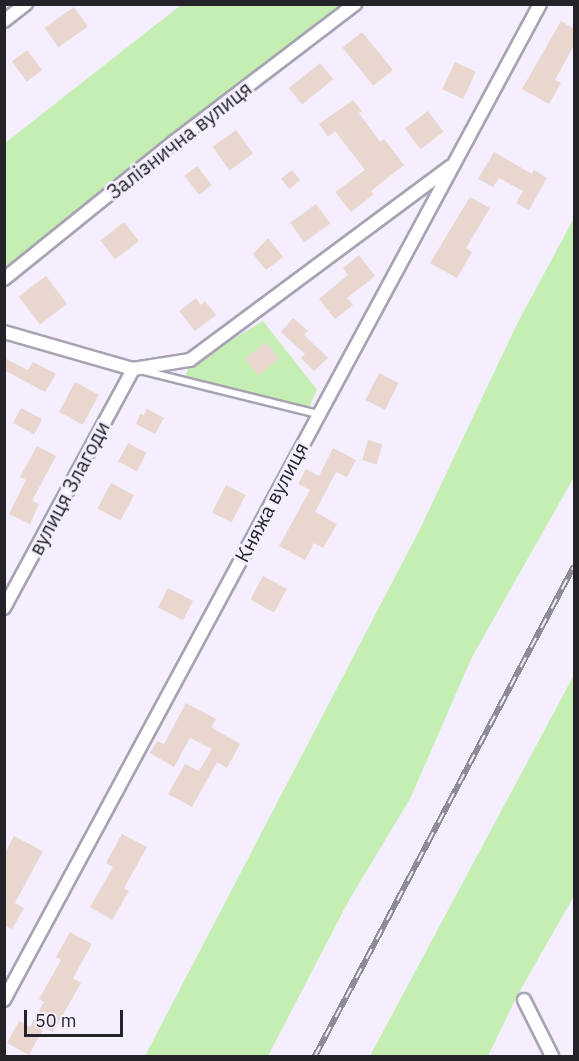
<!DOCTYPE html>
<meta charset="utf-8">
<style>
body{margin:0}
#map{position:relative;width:579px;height:1061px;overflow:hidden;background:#f4eeff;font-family:"IBM Plex Sans",sans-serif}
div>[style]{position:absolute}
.green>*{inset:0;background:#c5eeb2}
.building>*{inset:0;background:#e9d7cf;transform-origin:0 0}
.roads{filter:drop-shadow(2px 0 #a8a3b3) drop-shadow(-2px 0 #a8a3b3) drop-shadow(0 2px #a8a3b3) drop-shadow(0 -2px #a8a3b3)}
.lane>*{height:6px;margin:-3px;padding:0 3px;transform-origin:3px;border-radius:3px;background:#fff}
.street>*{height:12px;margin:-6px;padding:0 6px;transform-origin:6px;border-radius:6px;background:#fff}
.rail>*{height:6px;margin-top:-3px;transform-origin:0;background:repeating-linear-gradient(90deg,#f4eeff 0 11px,#8e8a96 0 22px);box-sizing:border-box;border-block:2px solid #8e8a96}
span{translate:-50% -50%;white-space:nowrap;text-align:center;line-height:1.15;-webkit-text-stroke:6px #f4eeff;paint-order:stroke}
.street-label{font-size:20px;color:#252329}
.frame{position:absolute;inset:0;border:6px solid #252329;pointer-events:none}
.scale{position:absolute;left:24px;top:1010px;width:99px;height:27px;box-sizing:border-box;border:3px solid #252329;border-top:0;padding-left:8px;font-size:18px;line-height:21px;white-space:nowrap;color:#252329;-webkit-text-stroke:4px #f4eeff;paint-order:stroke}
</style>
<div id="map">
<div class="green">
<div style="clip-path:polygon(181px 5px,344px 5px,171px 137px,5px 271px,5px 143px)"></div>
<div style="clip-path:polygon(574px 218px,574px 477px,472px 657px,410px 799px,349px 900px,268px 1056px,145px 1056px,421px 527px,517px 324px)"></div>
<div style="clip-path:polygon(263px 321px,317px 390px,309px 407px,185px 376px,190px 365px)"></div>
<div style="clip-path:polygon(574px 675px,574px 896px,518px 994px,488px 1056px,370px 1056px)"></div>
</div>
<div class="building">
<div style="left:74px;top:7px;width:24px;height:36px;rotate:55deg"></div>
<div style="clip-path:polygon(561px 21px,574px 29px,574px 45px,555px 80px,561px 83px,549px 104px,522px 89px)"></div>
<div style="left:362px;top:32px;width:49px;height:25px;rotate:51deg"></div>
<div style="left:27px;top:50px;width:25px;height:19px;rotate:53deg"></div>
<div style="left:455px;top:62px;width:23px;height:30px;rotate:25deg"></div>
<div style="left:320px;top:63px;width:21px;height:40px;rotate:51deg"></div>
<div style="clip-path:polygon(353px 100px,362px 111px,359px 113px,380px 142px,384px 139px,404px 165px,371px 191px,374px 194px,351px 212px,335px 192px,365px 170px,335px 131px,328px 137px,319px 124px)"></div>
<div style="left:428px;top:111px;width:26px;height:29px;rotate:53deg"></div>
<div style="left:236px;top:130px;width:29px;height:29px;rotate:54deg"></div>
<div style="clip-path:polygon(494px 152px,532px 174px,534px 170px,547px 178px,529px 210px,516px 203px,523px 191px,499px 178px,493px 187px,478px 179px)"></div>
<div style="left:197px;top:166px;width:24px;height:16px;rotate:52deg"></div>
<div style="left:292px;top:170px;width:13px;height:14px;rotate:51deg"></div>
<div style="clip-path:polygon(470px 197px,490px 208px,466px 248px,472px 252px,457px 278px,430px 263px)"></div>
<div style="left:316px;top:204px;width:24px;height:32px;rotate:54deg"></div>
<div style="left:124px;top:222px;width:24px;height:30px;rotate:52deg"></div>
<div style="clip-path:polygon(268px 238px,283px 257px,266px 270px,253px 254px)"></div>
<div style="clip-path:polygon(359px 255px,375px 276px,347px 298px,353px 305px,335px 319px,319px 299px,348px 275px,343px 268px)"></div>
<div style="left:46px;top:276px;width:35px;height:34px;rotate:53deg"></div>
<div style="clip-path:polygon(196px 298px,201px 305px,205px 301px,216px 315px,195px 331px,179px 311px)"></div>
<div style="clip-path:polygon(293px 318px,308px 331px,304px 335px,328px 358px,314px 371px,301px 358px,305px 354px,281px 332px)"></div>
<div style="left:266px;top:342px;width:21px;height:27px;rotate:51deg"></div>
<div style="clip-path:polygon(4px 358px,28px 370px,33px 362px,56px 374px,45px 392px,4px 370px)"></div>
<div style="left:379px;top:373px;width:22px;height:30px;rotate:27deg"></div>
<div style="left:75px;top:382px;width:27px;height:34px;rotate:28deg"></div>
<div style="left:21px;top:408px;width:24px;height:17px;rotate:28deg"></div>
<div style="clip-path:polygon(147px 409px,164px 418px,155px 434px,136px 424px,140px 414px,144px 415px)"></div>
<div style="left:368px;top:440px;width:15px;height:21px;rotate:16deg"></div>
<div style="left:128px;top:443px;width:21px;height:21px;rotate:28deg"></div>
<div style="clip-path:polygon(37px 446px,56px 456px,32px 501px,39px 504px,30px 524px,9px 514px,26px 480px,20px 477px)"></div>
<div style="clip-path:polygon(333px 448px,356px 460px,347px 477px,336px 472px,315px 512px,337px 524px,323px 548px,314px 543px,305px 560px,279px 546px,310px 490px,298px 484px,306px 469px,319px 476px)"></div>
<div style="left:111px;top:483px;width:26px;height:29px;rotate:28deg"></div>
<div style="left:226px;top:485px;width:22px;height:31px;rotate:27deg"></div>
<div style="left:263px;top:576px;width:27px;height:27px;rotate:28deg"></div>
<div style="left:168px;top:588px;width:28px;height:22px;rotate:27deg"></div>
<div style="clip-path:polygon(186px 703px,216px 719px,211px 727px,240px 744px,227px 768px,217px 762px,192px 807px,168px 794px,185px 764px,199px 771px,212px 749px,190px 738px,174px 767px,150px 753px,157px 741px,164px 744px)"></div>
<div style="clip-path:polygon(122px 834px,147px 847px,124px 888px,129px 891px,112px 920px,90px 907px,113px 867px,106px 863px)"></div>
<div style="clip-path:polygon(14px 836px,43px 851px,15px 903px,24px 908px,12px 929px,4px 925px,4px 855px)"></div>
<div style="clip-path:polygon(70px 932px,92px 944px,73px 978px,81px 983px,53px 1032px,44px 1027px,29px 1055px,7px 1043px,19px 1021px,30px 1027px,44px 1002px,39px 999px,61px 960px,56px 957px)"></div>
</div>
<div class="roads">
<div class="lane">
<div style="left:144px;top:371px;width:179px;rotate:13.9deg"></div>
</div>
<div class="street">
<div style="left:4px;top:21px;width:28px;rotate:-38deg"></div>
<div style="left:4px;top:279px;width:218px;rotate:-38.9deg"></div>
<div style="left:174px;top:142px;width:228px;rotate:-37.3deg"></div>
<div style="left:4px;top:332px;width:134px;rotate:16deg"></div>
<div style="left:133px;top:369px;width:58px;rotate:-9deg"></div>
<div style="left:190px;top:360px;width:324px;rotate:-36.6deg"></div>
<div style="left:4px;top:608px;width:272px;rotate:-61.6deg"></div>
<div style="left:4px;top:1000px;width:1131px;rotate:-61.71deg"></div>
<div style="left:524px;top:1000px;width:63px;rotate:63.4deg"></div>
</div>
</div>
<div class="rail">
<div style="left:315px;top:1056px;width:554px;rotate:-62.14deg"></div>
</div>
<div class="street-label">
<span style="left:179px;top:140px;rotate:-38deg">Залізнична вулиця</span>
<span style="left:69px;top:488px;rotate:-62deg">вулиця Злагоди</span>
<span style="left:271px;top:502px;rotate:-62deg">Княжа вулиця</span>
</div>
<div class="frame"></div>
<div class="scale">50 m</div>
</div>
